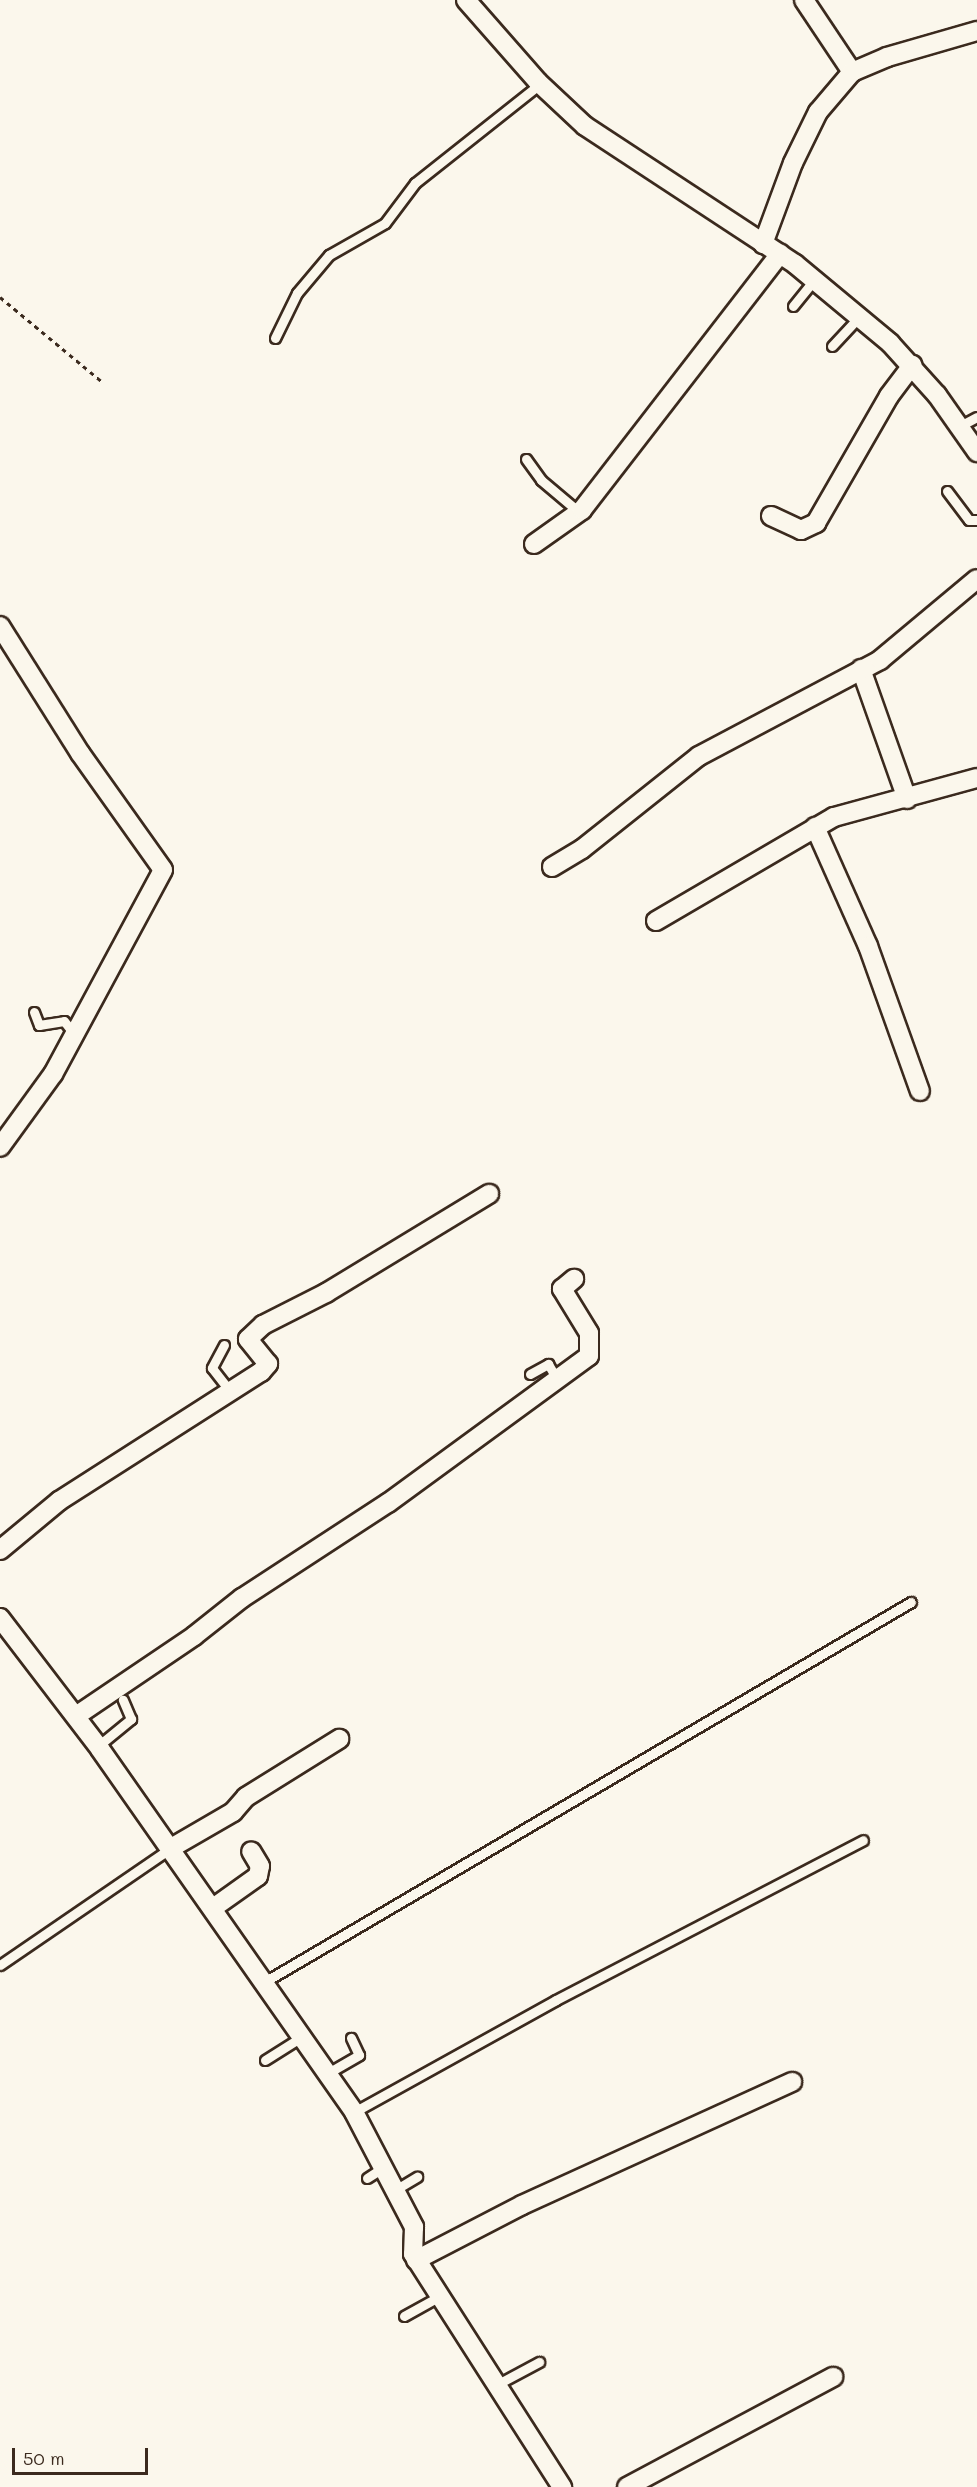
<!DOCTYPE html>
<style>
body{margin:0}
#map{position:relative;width:977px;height:2487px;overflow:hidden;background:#fbf7ec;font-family:Mali,sans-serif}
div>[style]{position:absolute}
.path>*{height:3px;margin-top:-1.5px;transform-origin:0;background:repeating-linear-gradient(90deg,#3b2a1e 0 4.5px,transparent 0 9px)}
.roads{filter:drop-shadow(2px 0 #3b2a1e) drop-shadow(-2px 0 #3b2a1e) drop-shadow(0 2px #3b2a1e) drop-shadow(0 -2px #3b2a1e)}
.lane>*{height:9px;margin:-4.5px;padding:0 4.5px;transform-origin:4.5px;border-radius:4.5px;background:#fbf7ec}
.street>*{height:18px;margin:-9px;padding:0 9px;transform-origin:9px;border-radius:9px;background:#fbf7ec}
span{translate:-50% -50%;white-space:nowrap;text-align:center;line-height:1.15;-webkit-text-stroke:5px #fbf7ec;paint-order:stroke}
.scale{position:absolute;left:12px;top:2448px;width:136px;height:27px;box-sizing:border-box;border:3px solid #3b2a1e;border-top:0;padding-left:8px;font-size:18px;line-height:21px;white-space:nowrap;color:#3b2a1e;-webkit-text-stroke:4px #fbf7ec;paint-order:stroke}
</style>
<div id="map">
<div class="path">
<div style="left:0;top:297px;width:131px;rotate:39.7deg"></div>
</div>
<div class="roads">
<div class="lane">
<div style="left:793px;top:306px;width:33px;rotate:-51deg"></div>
<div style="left:275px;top:338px;width:50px;rotate:-63.9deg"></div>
<div style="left:297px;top:293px;width:50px;rotate:-49.9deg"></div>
<div style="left:329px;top:255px;width:64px;rotate:-29.7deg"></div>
<div style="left:385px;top:223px;width:50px;rotate:-53.1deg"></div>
<div style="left:415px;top:183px;width:161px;rotate:-38.4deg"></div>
<div style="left:832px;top:346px;width:40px;rotate:-47deg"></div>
<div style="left:960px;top:426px;width:19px;rotate:-28deg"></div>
<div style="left:526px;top:459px;width:26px;rotate:54deg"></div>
<div style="left:541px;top:480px;width:50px;rotate:40.1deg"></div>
<div style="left:947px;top:491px;width:36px;rotate:53deg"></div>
<div style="left:969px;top:520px;width:8px"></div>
<div style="left:34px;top:1012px;width:14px;rotate:69deg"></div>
<div style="left:39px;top:1025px;width:25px;rotate:-9deg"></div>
<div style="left:64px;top:1021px;width:18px;rotate:52deg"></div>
<div style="left:224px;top:1345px;width:26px;rotate:118deg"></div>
<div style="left:212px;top:1368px;width:31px;rotate:52deg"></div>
<div style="left:530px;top:1374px;width:21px;rotate:-29deg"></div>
<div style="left:548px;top:1364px;width:17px;rotate:59deg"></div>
<div style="left:98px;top:1746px;width:43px;rotate:-39.3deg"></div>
<div style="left:131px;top:1719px;width:21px;rotate:-113deg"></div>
<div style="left:0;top:1965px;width:207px;rotate:-34.4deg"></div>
<div style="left:266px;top:1981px;width:748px;rotate:-30.44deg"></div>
<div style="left:265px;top:2060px;width:45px;rotate:-32.3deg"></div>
<div style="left:328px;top:2073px;width:36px;rotate:-30deg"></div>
<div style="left:359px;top:2055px;width:19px;rotate:-115deg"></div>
<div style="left:354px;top:2112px;width:231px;rotate:-29deg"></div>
<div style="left:556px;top:2000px;width:346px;rotate:-27.5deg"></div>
<div style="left:367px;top:2178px;width:20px;rotate:-33deg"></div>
<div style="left:395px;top:2190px;width:26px;rotate:-31deg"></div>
<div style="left:404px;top:2316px;width:41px;rotate:-29.1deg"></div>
<div style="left:496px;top:2385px;width:49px;rotate:-28.1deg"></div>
</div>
<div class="street">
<div style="left:466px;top:0;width:109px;rotate:48.7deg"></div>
<div style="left:538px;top:82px;width:64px;rotate:43.1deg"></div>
<div style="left:585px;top:126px;width:251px;rotate:33.3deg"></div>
<div style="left:795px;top:264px;width:124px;rotate:39.7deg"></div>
<div style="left:890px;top:343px;width:70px;rotate:47.9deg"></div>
<div style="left:937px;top:395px;width:70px;rotate:54.9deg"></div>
<div style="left:804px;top:0;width:87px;rotate:56.3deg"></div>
<div style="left:763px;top:244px;width:86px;rotate:-69.7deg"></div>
<div style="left:793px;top:163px;width:57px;rotate:-63.9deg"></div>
<div style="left:818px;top:112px;width:52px;rotate:-49.6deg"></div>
<div style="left:852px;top:72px;width:38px;rotate:-23deg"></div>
<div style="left:887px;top:57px;width:94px;rotate:-16.1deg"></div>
<div style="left:771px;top:516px;width:33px;rotate:25deg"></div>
<div style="left:801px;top:530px;width:17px;rotate:-25deg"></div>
<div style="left:816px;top:523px;width:146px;rotate:-60.1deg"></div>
<div style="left:889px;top:396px;width:39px;rotate:-53deg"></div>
<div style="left:534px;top:544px;width:59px;rotate:-35.3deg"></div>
<div style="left:582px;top:510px;width:324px;rotate:-52.3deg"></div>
<div style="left:0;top:626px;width:150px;rotate:57.8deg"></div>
<div style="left:80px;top:753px;width:143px;rotate:54.6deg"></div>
<div style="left:163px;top:870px;width:232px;rotate:118.3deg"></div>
<div style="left:53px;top:1074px;width:90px;rotate:126deg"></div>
<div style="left:861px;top:669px;width:138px;rotate:70.5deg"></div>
<div style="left:815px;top:827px;width:130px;rotate:66deg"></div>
<div style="left:868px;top:946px;width:154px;rotate:70.3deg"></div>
<div style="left:552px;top:867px;width:35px;rotate:-31deg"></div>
<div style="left:582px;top:849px;width:149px;rotate:-38.5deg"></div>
<div style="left:699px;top:756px;width:205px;rotate:-27.9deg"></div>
<div style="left:880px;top:660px;width:126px;rotate:-39.9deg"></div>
<div style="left:656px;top:921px;width:206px;rotate:-30.3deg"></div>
<div style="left:834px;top:817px;width:148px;rotate:-15.3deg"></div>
<div style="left:0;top:1550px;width:77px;rotate:-39.7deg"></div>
<div style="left:59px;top:1501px;width:240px;rotate:-32.6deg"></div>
<div style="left:261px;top:1372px;width:11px;rotate:-49deg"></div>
<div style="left:268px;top:1364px;width:32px;rotate:-129deg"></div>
<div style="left:248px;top:1339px;width:21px;rotate:-43deg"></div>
<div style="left:263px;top:1325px;width:71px;rotate:-26.9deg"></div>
<div style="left:326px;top:1293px;width:191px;rotate:-31.3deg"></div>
<div style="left:0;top:1618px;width:165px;rotate:52.6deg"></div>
<div style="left:100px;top:1749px;width:443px;rotate:55deg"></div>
<div style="left:354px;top:2112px;width:130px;rotate:62.4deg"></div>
<div style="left:414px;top:2227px;width:27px;rotate:92deg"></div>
<div style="left:413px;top:2254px;width:277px;rotate:57.4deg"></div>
<div style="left:76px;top:1716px;width:143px;rotate:-34.1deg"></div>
<div style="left:194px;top:1636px;width:61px;rotate:-38.4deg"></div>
<div style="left:242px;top:1598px;width:174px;rotate:-33.1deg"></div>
<div style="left:388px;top:1503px;width:249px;rotate:-36.2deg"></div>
<div style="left:589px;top:1356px;width:23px;rotate:-90deg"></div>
<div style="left:589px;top:1333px;width:52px;rotate:-121.5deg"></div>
<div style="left:562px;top:1289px;width:16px;rotate:-40deg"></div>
<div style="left:171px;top:1848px;width:72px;rotate:-30.1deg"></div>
<div style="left:233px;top:1812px;width:20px;rotate:-49deg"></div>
<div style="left:246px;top:1797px;width:110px;rotate:-31.9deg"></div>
<div style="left:213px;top:1908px;width:55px;rotate:-35.4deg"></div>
<div style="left:258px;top:1876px;width:10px;rotate:-79deg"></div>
<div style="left:260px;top:1866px;width:17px;rotate:-121deg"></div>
<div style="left:416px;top:2260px;width:119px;rotate:-27.4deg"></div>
<div style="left:522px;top:2205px;width:297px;rotate:-24.5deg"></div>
<div style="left:627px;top:2487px;width:234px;rotate:-28.1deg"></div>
</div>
</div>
<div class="scale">50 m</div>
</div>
